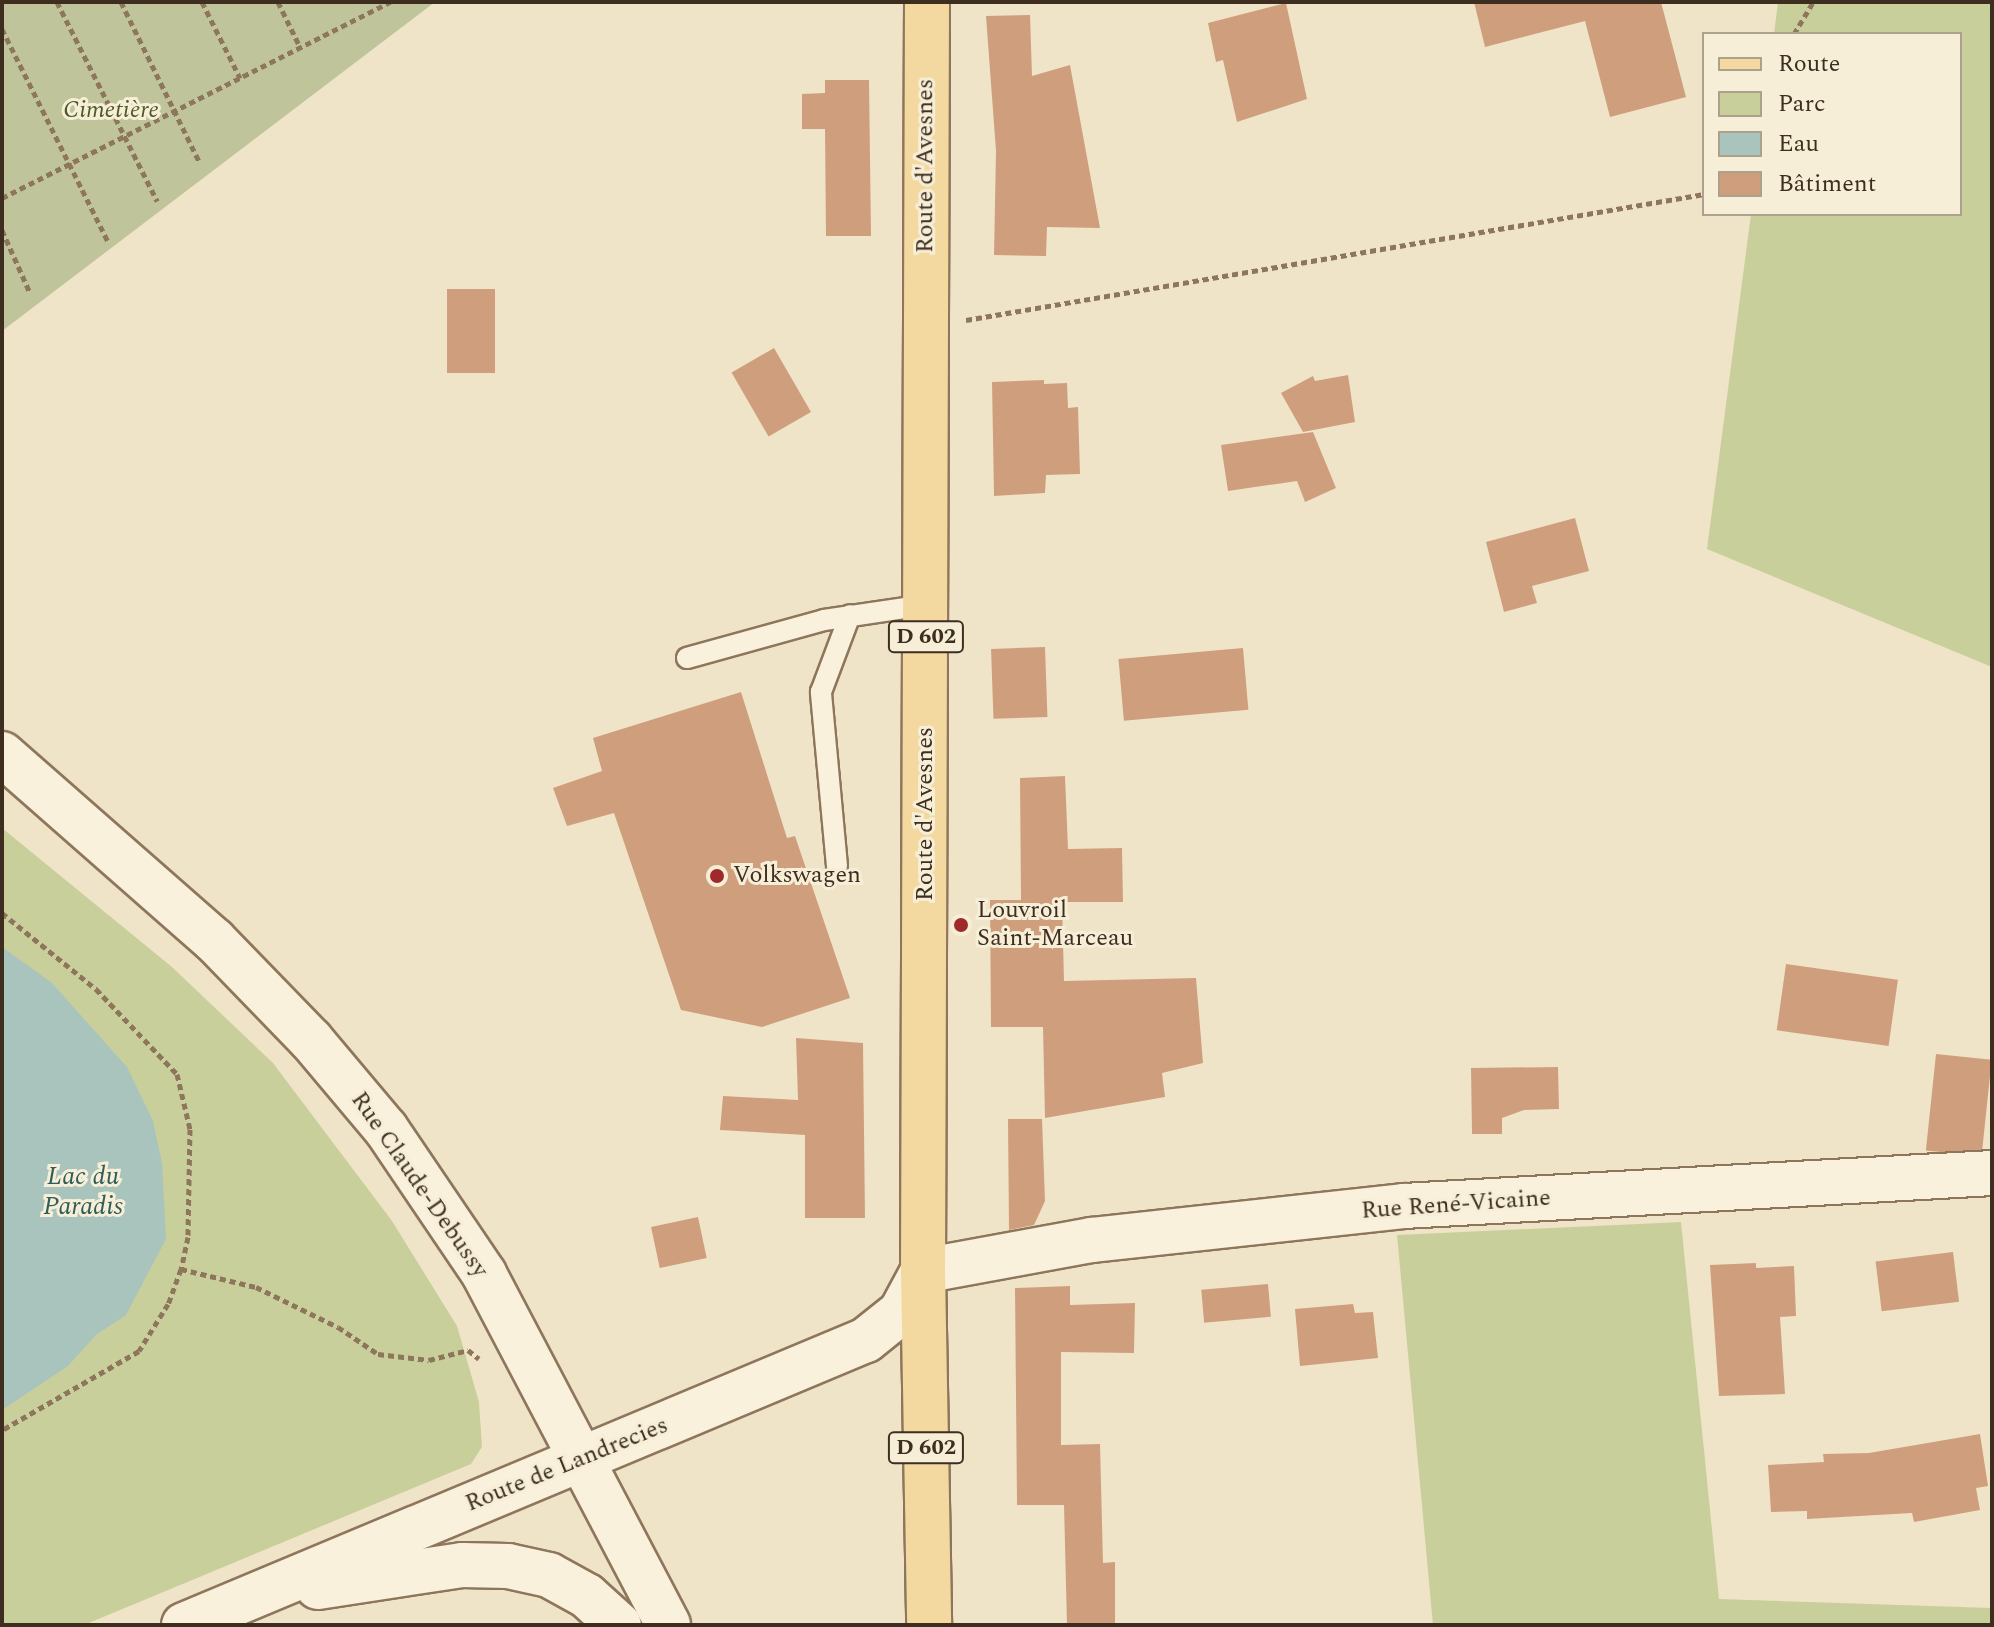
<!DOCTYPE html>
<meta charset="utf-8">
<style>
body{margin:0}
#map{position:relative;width:1994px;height:1627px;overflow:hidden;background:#f0e4c8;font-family:Spectral,serif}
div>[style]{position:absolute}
.green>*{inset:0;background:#c9cf9b}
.cemetery>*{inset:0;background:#bfc49a}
.water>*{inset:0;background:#a9c4bc}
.building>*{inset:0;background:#cf9f7d;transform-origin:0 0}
.path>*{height:5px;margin-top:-2.5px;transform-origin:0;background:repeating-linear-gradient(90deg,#8d765c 0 6px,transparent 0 10px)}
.roads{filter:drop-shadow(2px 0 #8d765c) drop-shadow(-2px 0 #8d765c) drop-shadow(0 2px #8d765c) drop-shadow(0 -2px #8d765c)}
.lane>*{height:20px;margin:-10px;padding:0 10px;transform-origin:10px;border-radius:10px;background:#faf1dc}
.secondary>*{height:44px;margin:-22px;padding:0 22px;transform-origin:22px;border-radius:22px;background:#faf1dc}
.primary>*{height:44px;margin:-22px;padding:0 22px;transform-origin:22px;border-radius:22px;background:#f3d9a0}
.dots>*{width:22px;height:22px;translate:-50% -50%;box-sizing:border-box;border:4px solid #f7eed8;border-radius:50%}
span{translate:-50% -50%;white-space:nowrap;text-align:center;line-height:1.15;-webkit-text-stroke:6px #f7eed8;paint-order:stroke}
.shield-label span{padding:2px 6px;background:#f7eed8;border:2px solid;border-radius:6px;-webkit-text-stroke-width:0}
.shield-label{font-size:22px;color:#3d2e20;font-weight:700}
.park-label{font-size:24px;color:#4d5a26;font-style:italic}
.street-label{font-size:24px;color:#3d2e20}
.poi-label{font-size:24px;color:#3d2e20}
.left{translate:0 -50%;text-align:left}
.water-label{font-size:26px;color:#2f5d5a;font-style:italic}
.frame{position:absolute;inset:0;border:4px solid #3d2e20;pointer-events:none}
.legend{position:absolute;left:1702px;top:32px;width:260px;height:184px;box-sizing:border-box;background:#f7eed8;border:2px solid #ada18e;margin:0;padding:10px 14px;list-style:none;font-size:24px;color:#3d2e20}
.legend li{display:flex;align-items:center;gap:16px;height:40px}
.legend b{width:40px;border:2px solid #ada18e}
</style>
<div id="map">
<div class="green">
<div style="clip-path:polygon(1778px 2px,1992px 2px,1992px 667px,1707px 549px,1751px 214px,1960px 214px,1960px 34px,1774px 34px)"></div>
<div style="clip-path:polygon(2px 828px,172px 967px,273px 1063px,392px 1221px,457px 1326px,479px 1402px,482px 1447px,471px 1464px,84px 1625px,2px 1625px)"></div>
<div style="clip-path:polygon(1681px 1222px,1719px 1599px,1992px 1608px,1992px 1625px,1433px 1625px,1397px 1235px)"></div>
</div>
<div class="cemetery">
<div style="clip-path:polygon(2px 2px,435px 2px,2px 331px)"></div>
</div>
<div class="water">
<div style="clip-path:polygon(2px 947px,52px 983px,127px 1067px,153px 1121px,162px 1163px,166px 1239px,126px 1315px,96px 1335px,68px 1366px,2px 1410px)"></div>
</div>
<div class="building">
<div style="clip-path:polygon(1474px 2px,1661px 2px,1686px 97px,1610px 117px,1585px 21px,1485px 47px)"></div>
<div style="clip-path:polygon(1286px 3px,1307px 99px,1237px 122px,1223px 60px,1216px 62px,1208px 23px)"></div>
<div style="clip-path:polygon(1030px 15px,1032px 76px,1070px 65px,1100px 228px,1047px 227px,1046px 256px,994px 255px,996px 151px,986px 16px)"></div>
<div style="clip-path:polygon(825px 80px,869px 80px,871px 236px,826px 236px,825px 129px,802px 129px,802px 94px,825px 93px)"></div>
<div style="left:447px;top:289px;width:48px;height:84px"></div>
<div style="left:774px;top:348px;width:74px;height:49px;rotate:60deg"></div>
<div style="clip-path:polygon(1348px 375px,1355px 422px,1303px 432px,1281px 393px,1313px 376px,1315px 381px)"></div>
<div style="clip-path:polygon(1044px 380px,1044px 384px,1067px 383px,1068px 408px,1078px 407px,1080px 474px,1046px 475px,1045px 493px,994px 496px,992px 382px)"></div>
<div style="clip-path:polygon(1313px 432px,1336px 488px,1305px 502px,1297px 481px,1228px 491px,1221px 445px)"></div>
<div style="clip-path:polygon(1575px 518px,1589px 571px,1532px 586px,1537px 603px,1504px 612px,1486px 542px)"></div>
<div style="left:1045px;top:647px;width:70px;height:54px;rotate:88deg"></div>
<div style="left:1243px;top:648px;width:62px;height:125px;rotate:85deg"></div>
<div style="clip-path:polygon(741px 692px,787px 838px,795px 836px,850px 998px,762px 1027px,681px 1010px,614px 813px,567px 826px,553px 788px,602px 771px,593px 738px)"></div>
<div style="clip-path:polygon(1065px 776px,1068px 849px,1122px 848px,1123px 902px,1062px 902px,1064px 981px,1196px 978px,1203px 1063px,1162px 1073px,1165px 1097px,1045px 1118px,1043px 1027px,991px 1027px,990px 900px,1021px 900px,1020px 778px)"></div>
<div style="left:1786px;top:964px;width:113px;height:67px;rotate:8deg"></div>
<div style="clip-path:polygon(796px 1038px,863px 1043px,865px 1218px,805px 1218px,805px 1135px,720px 1130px,723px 1096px,798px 1100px)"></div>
<div style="left:1936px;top:1054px;width:56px;height:97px;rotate:6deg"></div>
<div style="clip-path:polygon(1558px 1067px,1559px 1109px,1524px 1110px,1502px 1118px,1502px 1134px,1472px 1134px,1471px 1068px)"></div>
<div style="clip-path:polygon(1008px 1119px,1042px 1119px,1045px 1201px,1034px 1225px,1009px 1230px)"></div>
<div style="left:698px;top:1217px;width:42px;height:48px;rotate:78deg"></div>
<div style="left:1953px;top:1252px;width:50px;height:78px;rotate:83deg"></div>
<div style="clip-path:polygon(1756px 1263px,1756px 1268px,1794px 1266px,1796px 1316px,1780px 1317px,1785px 1394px,1719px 1396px,1710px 1265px)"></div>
<div style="left:1268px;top:1284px;width:33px;height:67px;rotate:85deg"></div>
<div style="clip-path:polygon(1070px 1286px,1070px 1305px,1135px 1303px,1134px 1353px,1061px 1352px,1061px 1445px,1100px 1444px,1103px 1563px,1115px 1562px,1115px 1625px,1067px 1625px,1064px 1505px,1017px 1505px,1015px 1288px)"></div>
<div style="clip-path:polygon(1353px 1304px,1355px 1313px,1373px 1312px,1378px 1358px,1300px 1366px,1295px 1309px)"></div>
<div style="clip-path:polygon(1980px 1434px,1988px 1486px,1976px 1488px,1980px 1510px,1914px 1522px,1912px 1513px,1807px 1519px,1807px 1511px,1771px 1512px,1768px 1465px,1824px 1462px,1823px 1454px,1869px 1453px)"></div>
</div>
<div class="path">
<div style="left:57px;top:2px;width:223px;rotate:63.3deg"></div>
<div style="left:121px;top:2px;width:179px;rotate:63.9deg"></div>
<div style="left:202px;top:2px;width:85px;rotate:63.4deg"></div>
<div style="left:278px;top:2px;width:50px;rotate:63.9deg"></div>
<div style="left:2px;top:29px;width:238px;rotate:63.5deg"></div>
<div style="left:1794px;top:34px;width:37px;rotate:-59deg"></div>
<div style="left:2px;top:198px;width:435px;rotate:-26.8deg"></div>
<div style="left:2px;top:230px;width:69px;rotate:66deg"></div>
<div style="left:966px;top:320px;width:749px;rotate:-9.69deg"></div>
<div style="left:2px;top:913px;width:121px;rotate:39deg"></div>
<div style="left:96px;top:989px;width:117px;rotate:46.4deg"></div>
<div style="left:177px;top:1074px;width:57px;rotate:76.7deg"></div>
<div style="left:190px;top:1129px;width:108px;rotate:91.1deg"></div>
<div style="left:188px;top:1237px;width:33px;rotate:102deg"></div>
<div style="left:181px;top:1269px;width:37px;rotate:110deg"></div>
<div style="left:168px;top:1304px;width:55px;rotate:121.7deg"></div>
<div style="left:139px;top:1351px;width:158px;rotate:150deg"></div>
<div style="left:181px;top:1269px;width:77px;rotate:13.5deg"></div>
<div style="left:256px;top:1287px;width:91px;rotate:26deg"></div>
<div style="left:338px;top:1327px;width:48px;rotate:34deg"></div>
<div style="left:378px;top:1354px;width:51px;rotate:6.7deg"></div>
<div style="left:429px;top:1360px;width:40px;rotate:-14.4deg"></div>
<div style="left:468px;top:1350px;width:14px;rotate:39deg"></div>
</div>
<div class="roads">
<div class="lane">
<div style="left:687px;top:658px;width:142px;rotate:-15.5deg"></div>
<div style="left:824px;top:620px;width:103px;rotate:-8.4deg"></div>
<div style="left:837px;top:866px;width:175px;rotate:-95.3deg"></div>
<div style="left:821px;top:692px;width:82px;rotate:-69.4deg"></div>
</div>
<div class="secondary">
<div style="left:2px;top:754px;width:282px;rotate:41.3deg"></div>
<div style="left:214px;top:940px;width:139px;rotate:45.9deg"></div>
<div style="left:311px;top:1040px;width:116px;rotate:49.9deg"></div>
<div style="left:386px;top:1129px;width:175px;rotate:55.9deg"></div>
<div style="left:484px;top:1274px;width:396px;rotate:62.3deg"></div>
<div style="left:318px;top:1587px;width:146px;rotate:-8.7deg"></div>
<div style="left:462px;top:1565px;width:46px;rotate:1.2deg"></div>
<div style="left:508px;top:1566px;width:42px;rotate:12.4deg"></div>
<div style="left:549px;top:1575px;width:43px;rotate:28.9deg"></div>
<div style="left:587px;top:1596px;width:43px;rotate:42.2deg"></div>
<div style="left:184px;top:1625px;width:739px;rotate:-22.68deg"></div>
<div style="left:866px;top:1340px;width:45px;rotate:-38.7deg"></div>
<div style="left:901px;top:1312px;width:47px;rotate:-61.8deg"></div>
<div style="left:923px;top:1271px;width:172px;rotate:-10.4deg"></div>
<div style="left:1092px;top:1240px;width:314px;rotate:-6.2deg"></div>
<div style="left:1404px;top:1206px;width:589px;rotate:-3.21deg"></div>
</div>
<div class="primary">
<div style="left:927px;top:2px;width:1269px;rotate:90.18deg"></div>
<div style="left:923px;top:1271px;width:354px;rotate:89deg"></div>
</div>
</div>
<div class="dots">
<div style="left:717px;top:876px;background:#9e2a2b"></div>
<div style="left:961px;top:925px;background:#9e2a2b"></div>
</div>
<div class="shield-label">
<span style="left:926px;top:637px">D 602</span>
<span style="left:926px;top:1448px">D 602</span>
</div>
<div class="park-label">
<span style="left:111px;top:111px">Cimetière</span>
</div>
<div class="street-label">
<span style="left:926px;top:166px;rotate:-90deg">Route d'Avesnes</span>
<span style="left:926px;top:814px;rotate:-90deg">Route d'Avesnes</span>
<span style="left:419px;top:1185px;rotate:55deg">Rue Claude-Debussy</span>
<span style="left:1456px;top:1205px;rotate:-4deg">Rue René-Vicaine</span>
<span style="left:567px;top:1465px;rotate:-22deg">Route de Landrecies</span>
</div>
<div class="poi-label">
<span class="left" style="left:733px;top:876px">Volkswagen</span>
<span class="left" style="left:977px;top:925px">Louvroil<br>Saint-Marceau</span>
</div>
<div class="water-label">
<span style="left:83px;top:1192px">Lac du<br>Paradis</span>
</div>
<div class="frame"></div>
<ul class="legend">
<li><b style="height:10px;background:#f3d9a0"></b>Route</li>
<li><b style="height:22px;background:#c9cf9b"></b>Parc</li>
<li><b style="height:22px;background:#a9c4bc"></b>Eau</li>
<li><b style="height:22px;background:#cf9f7d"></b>Bâtiment</li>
</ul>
</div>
